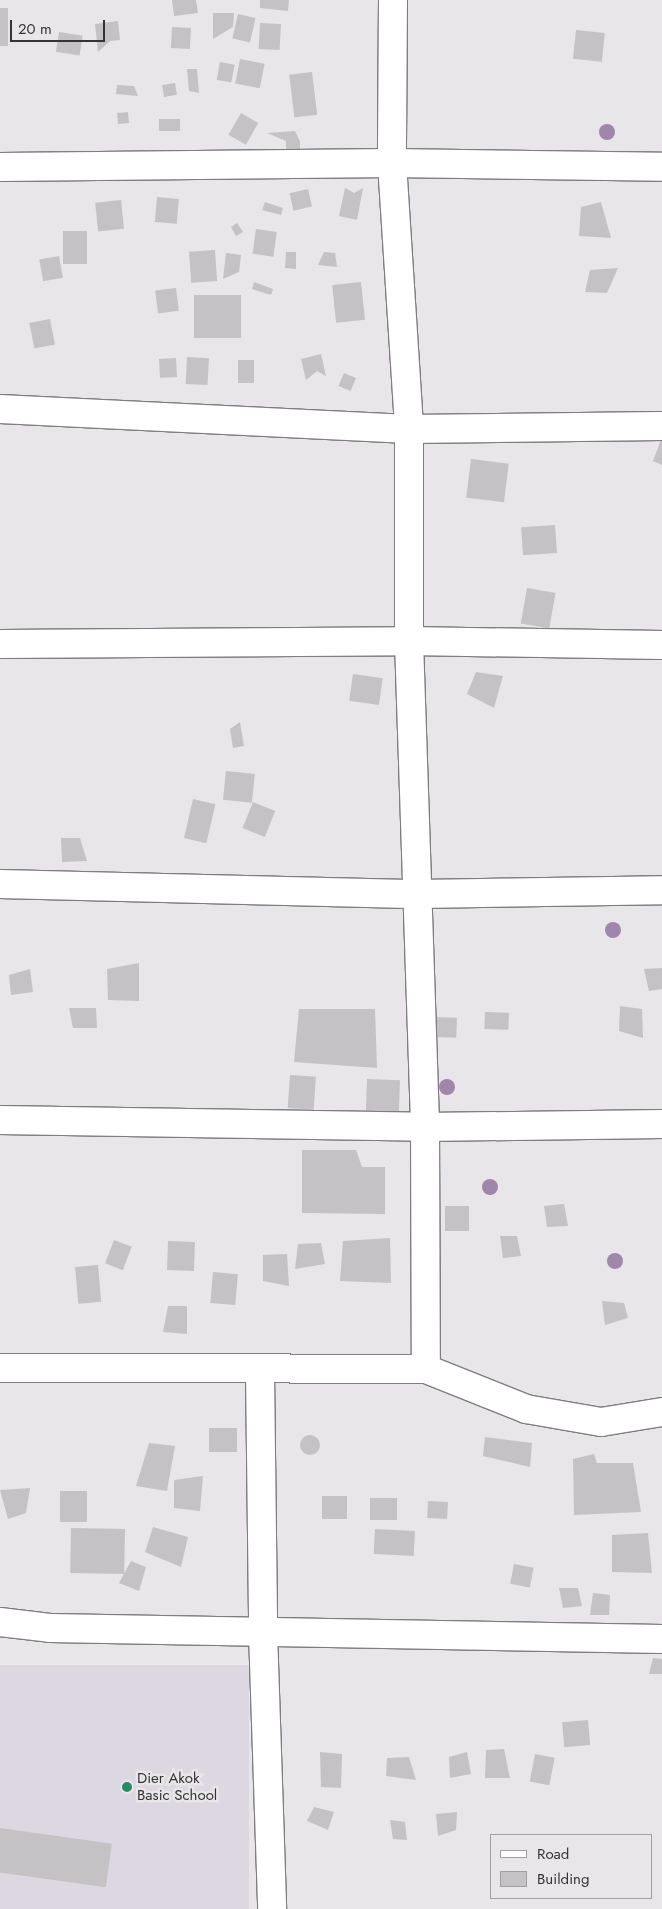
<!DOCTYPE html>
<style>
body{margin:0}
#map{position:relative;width:662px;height:1909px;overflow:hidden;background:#e8e6e9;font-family:Jost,sans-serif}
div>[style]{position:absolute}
.built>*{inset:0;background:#ddd7e1;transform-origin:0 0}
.building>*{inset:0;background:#c4c2c5;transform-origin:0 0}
.round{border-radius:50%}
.roads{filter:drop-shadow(1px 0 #7f7d80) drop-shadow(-1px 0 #7f7d80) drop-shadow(0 1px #7f7d80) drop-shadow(0 -1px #7f7d80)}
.street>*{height:28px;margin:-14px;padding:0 14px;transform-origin:14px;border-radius:14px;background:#fff}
.trees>*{width:16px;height:16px;margin:-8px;border-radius:50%;background:#9f86ab}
.dots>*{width:14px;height:14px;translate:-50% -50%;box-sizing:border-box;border:2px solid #e8e6e9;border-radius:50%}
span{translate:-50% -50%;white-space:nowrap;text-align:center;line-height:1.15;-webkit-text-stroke:5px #e8e6e9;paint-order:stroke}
.poi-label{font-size:15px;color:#343435}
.left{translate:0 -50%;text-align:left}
.legend{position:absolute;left:490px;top:1834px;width:162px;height:65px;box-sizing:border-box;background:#e8e6e9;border:1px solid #a09fa1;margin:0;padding:6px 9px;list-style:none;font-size:15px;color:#343435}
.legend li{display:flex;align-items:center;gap:10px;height:25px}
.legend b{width:25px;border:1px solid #a09fa1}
.scale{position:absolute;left:10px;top:20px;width:95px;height:22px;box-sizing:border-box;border:2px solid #343435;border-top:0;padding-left:6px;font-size:15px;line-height:18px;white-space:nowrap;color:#343435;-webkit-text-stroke:4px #e8e6e9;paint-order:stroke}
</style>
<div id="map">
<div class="built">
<div style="left:0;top:1665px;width:249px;height:244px"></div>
</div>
<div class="building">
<div style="clip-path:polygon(172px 0,196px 0,198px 13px,174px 16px)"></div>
<div style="clip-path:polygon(260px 0,289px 0,288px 11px,260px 8px)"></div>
<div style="left:0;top:8px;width:8px;height:38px"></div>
<div style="clip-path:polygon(213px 13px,234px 13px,233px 27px,213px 39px)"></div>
<div style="left:238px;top:14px;width:18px;height:25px;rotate:13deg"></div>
<div style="clip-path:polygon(118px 21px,120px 40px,110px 41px,98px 52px,95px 24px)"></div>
<div style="left:260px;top:23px;width:21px;height:26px;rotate:3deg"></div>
<div style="left:172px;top:27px;width:19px;height:21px;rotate:3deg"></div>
<div style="left:576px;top:30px;width:29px;height:29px;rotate:6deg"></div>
<div style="left:59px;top:32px;width:24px;height:20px;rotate:9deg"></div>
<div style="left:240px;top:59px;width:25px;height:25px;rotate:11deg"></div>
<div style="left:220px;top:62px;width:15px;height:18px;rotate:11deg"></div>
<div style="clip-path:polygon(187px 69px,197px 69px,199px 93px,189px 91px)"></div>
<div style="left:312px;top:72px;width:43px;height:23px;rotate:83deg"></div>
<div style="left:175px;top:83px;width:12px;height:13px;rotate:81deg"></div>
<div style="clip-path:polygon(117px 85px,134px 86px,138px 96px,116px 94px)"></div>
<div style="left:128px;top:112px;width:11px;height:11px;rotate:85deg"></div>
<div style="left:241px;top:113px;width:20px;height:25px;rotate:30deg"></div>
<div style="left:159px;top:119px;width:21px;height:12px"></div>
<div style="clip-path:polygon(295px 131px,300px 141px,300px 150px,286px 151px,286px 141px,267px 133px)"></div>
<div style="clip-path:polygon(345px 188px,354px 193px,363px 188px,357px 220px,339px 216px)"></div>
<div style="left:308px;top:189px;width:18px;height:19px;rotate:77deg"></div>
<div style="left:157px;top:197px;width:22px;height:25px;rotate:5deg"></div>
<div style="left:121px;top:200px;width:29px;height:26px;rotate:84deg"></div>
<div style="clip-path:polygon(265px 202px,283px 208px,281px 215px,262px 210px)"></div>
<div style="clip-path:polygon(601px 202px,611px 238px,579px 236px,581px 207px)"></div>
<div style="clip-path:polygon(237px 223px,243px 232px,236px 236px,231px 227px)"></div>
<div style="left:256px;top:229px;width:21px;height:25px;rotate:8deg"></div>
<div style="left:63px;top:231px;width:24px;height:33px"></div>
<div style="left:215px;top:250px;width:31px;height:26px;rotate:86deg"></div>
<div style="clip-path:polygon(286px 252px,296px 252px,296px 269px,285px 268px)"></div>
<div style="clip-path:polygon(324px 252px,335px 253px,337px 267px,318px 265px)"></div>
<div style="clip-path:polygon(226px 253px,241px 255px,239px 272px,223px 279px)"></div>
<div style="left:59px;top:256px;width:22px;height:20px;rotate:80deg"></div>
<div style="clip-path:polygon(618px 268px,607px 293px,585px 292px,590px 270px)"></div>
<div style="clip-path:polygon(254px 282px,273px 289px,271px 295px,252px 289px)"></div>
<div style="left:361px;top:282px;width:38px;height:29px;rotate:84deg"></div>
<div style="left:176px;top:288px;width:23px;height:21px;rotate:83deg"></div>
<div style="left:194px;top:295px;width:47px;height:43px"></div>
<div style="left:50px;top:319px;width:26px;height:21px;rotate:79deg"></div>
<div style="clip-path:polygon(321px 354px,326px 376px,317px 371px,306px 380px,301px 359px)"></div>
<div style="left:187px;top:357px;width:22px;height:27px;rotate:3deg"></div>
<div style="left:176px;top:358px;width:19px;height:17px;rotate:87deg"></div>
<div style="left:238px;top:360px;width:16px;height:23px"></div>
<div style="left:344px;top:373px;width:13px;height:14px;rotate:23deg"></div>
<div style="clip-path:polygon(662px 437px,662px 465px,653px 461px)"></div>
<div style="left:471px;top:459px;width:38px;height:39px;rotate:7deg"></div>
<div style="left:555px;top:525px;width:28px;height:34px;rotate:86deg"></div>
<div style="left:527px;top:588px;width:29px;height:36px;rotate:10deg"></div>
<div style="clip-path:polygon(476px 672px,503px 676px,494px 708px,467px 694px)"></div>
<div style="left:353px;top:674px;width:30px;height:27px;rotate:8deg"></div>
<div style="clip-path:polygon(240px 722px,244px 746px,233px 748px,230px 729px)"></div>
<div style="left:226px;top:771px;width:29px;height:29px;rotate:6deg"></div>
<div style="left:193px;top:799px;width:23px;height:40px;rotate:13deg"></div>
<div style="left:253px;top:802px;width:24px;height:28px;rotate:22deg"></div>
<div style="clip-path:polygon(61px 838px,80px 838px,87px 861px,62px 862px)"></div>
<div style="clip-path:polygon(139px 963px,139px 1001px,108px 1000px,107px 969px)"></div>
<div style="clip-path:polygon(662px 968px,662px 989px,649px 991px,644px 969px)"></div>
<div style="clip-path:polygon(30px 969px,33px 992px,11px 995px,9px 975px)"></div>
<div style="clip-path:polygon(620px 1006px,642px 1009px,643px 1038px,619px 1031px)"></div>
<div style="clip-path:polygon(69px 1008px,96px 1008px,97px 1028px,73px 1028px)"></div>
<div style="clip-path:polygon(299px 1009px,375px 1009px,377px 1068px,294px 1062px)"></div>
<div style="left:485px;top:1012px;width:24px;height:17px;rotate:2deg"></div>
<div style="left:432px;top:1017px;width:25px;height:20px;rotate:2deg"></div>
<div style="left:290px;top:1075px;width:26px;height:33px;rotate:4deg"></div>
<div style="left:367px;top:1079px;width:33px;height:36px;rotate:2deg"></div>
<div style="clip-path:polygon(302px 1150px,356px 1150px,362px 1167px,385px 1167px,385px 1214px,302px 1213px)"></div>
<div style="clip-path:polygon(564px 1204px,568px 1226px,547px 1227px,544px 1206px)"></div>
<div style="left:445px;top:1206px;width:24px;height:25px"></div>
<div style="clip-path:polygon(500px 1236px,517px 1236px,521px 1256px,503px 1258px)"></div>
<div style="clip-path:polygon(390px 1238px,391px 1283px,340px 1281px,343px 1241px)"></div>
<div style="left:114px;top:1240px;width:19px;height:25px;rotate:21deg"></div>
<div style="left:168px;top:1241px;width:27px;height:29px;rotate:2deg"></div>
<div style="clip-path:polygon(321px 1243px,325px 1264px,295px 1269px,298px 1244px)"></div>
<div style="clip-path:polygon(287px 1254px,289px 1286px,263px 1281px,263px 1255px)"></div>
<div style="left:98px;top:1265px;width:37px;height:23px;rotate:85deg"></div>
<div style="left:213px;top:1272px;width:25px;height:31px;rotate:5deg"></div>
<div style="clip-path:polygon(602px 1301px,624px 1303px,628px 1318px,605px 1325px)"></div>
<div style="clip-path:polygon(168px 1306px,187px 1306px,187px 1334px,163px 1332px)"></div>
<div style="left:209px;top:1428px;width:28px;height:24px"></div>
<div class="round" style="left:300px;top:1435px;width:20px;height:20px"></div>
<div style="clip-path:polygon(485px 1437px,532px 1443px,530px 1467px,483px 1456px)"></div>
<div style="clip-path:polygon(149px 1443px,175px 1446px,167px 1491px,136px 1486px)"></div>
<div style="clip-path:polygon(594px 1454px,597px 1463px,633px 1463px,641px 1512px,574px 1515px,573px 1459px)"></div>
<div style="clip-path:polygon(203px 1476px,200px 1511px,174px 1508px,174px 1480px)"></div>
<div style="clip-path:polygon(30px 1488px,26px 1513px,8px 1519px,0 1490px)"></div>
<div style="left:60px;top:1491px;width:27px;height:31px"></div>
<div style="left:322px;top:1496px;width:25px;height:23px"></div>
<div style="left:370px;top:1498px;width:27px;height:22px"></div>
<div style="left:428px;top:1501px;width:20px;height:17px;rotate:3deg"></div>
<div style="clip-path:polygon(153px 1527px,188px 1537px,181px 1567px,145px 1552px)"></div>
<div style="left:71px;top:1528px;width:54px;height:45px;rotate:1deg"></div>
<div style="left:375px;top:1529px;width:40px;height:25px;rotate:3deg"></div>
<div style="clip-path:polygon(648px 1533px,652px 1573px,612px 1572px,612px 1535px)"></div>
<div style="clip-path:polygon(131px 1561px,146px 1567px,139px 1591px,119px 1583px)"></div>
<div style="left:514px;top:1564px;width:20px;height:20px;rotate:11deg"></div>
<div style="clip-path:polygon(559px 1588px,578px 1588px,582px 1606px,563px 1608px)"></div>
<div style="clip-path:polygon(593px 1593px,610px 1595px,609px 1615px,590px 1615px)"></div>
<div style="clip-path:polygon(653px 1658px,662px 1659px,662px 1674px,649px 1674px)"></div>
<div style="left:588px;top:1720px;width:25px;height:26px;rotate:85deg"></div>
<div style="clip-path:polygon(504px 1749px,510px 1778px,485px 1778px,486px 1750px)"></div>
<div style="clip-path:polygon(320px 1752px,342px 1754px,341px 1788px,321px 1787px)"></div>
<div style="clip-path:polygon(467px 1752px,471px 1774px,450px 1778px,449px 1757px)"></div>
<div style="left:535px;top:1754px;width:20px;height:28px;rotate:11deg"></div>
<div style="clip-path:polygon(409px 1757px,416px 1780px,386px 1776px,387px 1758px)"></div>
<div style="clip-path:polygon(314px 1807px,334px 1812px,328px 1830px,307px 1821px)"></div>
<div style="clip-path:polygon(457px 1812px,456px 1830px,438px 1836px,436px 1814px)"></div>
<div style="clip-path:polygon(390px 1820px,405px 1822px,407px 1840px,393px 1839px)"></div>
<div style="left:0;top:1828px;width:113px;height:44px;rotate:8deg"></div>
</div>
<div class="roads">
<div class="street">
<div style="left:393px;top:0;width:163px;rotate:90.4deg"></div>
<div style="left:392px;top:163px;width:267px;rotate:86.3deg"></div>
<div style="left:409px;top:429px;width:212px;rotate:90deg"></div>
<div style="left:409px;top:641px;width:486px;rotate:88.1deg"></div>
<div style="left:425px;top:1127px;width:242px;rotate:89.8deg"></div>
<div style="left:0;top:167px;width:392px;rotate:-0.6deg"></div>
<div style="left:392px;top:163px;width:270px;rotate:0.8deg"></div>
<div style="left:0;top:409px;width:409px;rotate:2.8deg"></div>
<div style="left:409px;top:429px;width:253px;rotate:-0.7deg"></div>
<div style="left:0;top:644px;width:409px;rotate:-0.4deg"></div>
<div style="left:409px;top:641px;width:253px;rotate:0.9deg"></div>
<div style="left:0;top:884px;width:419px;rotate:1.4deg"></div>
<div style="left:419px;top:894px;width:243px;rotate:-0.9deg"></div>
<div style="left:0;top:1120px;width:425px;rotate:0.9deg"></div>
<div style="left:425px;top:1127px;width:237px;rotate:-0.7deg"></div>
<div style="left:0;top:1368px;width:426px;rotate:0.1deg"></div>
<div style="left:426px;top:1369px;width:108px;rotate:21.8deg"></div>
<div style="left:526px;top:1409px;width:76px;rotate:9.8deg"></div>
<div style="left:601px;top:1422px;width:62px;rotate:-9.3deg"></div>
<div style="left:260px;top:1371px;width:261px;rotate:89.3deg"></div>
<div style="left:263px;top:1632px;width:277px;rotate:88.1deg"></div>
<div style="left:0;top:1622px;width:50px;rotate:6.8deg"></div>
<div style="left:50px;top:1628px;width:612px;rotate:1.03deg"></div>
</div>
</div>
<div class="trees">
<div style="left:607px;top:132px"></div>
<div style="left:613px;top:930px"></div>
<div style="left:447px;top:1087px"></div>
<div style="left:490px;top:1187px"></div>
<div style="left:615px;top:1261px"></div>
</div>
<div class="dots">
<div style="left:127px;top:1787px;background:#278b66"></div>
</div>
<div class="poi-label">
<span class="left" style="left:137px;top:1787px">Dier Akok<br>Basic School</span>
</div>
<ul class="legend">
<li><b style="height:6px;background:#fff"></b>Road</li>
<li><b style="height:14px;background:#c4c2c5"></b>Building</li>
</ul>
<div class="scale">20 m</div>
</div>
